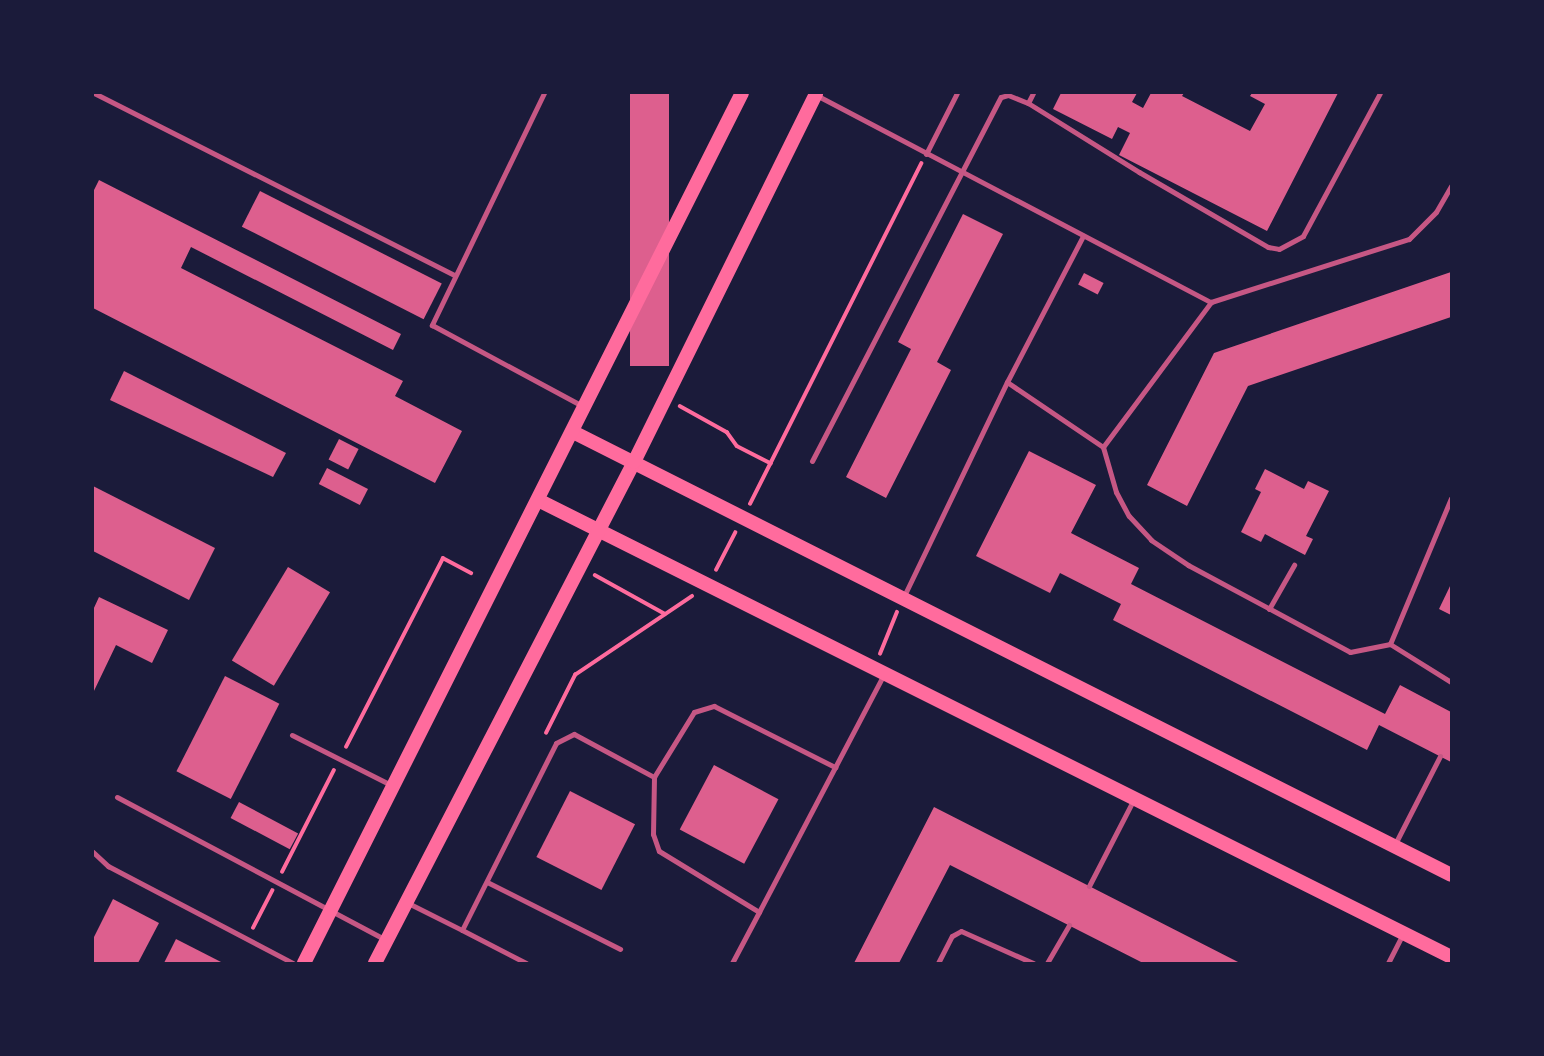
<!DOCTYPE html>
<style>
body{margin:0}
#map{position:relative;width:1544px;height:1056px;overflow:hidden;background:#1b1b3a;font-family:"Roboto Condensed",sans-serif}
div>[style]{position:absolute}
.building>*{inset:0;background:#dd5f8e;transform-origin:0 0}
.path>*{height:3.5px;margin:-1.75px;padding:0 1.75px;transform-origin:1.75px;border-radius:1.75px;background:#ff6b9d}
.service>*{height:5px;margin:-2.5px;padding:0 2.5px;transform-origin:2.5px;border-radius:2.5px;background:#c65784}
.secondary>*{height:14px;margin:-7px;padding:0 7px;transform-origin:7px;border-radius:7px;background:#ff6b9d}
span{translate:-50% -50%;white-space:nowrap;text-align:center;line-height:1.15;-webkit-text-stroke:5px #1b1b3a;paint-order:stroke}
.frame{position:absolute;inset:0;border:94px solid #1b1b3a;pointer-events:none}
</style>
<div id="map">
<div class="building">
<div style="left:630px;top:93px;width:39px;height:273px"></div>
<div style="clip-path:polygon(1061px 93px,1137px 93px,1132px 102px,1143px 108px,1151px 93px,1184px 93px,1182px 96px,1250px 131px,1265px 104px,1250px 96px,1252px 93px,1338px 93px,1267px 231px,1119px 155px,1130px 133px,1118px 127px,1112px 139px,1053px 109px)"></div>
<div style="clip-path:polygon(99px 180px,401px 334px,393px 350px,191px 247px,181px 268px,403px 381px,395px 396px,462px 431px,435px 483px,93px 308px,93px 192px)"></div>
<div style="left:260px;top:191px;width:204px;height:40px;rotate:27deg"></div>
<div style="clip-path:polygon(963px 214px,1003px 234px,937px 362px,951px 370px,886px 498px,846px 477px,911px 349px,898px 342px)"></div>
<div style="clip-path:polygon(1451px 272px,1451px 317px,1248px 386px,1187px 506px,1147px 485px,1214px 353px)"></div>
<div style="left:1084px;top:273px;width:22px;height:13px;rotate:27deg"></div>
<div style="clip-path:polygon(124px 371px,286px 453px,273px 477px,110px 400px)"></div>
<div style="left:339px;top:439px;width:22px;height:23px;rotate:27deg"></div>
<div style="clip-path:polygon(1029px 451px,1096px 485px,1071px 533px,1139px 568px,1131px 584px,1385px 714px,1400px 685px,1451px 712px,1451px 762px,1379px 725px,1367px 750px,1113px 620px,1121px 604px,1060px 573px,1050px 593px,976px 556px)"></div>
<div style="left:327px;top:468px;width:46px;height:18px;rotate:27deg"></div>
<div style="clip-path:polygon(1265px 469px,1304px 489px,1308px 481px,1329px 491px,1306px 536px,1313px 539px,1305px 555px,1265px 534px,1261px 542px,1241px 532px,1261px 492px,1255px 489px)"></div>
<div style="clip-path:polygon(93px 486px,215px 548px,189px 600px,93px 551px)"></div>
<div style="left:288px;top:567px;width:49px;height:109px;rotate:31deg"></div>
<div style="clip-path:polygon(1451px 584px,1451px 615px,1439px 609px)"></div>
<div style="clip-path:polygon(99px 597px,168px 630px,152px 663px,116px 645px,93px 693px,93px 610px)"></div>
<div style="left:225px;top:676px;width:61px;height:107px;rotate:27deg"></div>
<div style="left:714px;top:765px;width:73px;height:73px;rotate:28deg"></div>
<div style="left:570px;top:791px;width:73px;height:74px;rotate:27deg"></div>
<div style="left:239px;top:802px;width:67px;height:18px;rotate:28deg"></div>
<div style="clip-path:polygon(934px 807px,1240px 963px,1143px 963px,950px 865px,899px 963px,854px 963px)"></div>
<div style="clip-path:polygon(113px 899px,159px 923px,138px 963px,93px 963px,93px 939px)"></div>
<div style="clip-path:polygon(176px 939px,223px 963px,164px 963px)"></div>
</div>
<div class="path">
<div style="left:680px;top:406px;width:54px;rotate:29deg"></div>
<div style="left:727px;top:432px;width:17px;rotate:54deg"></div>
<div style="left:737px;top:446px;width:38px;rotate:27deg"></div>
<div style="left:750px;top:504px;width:381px;rotate:-63.3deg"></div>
<div style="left:716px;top:570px;width:42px;rotate:-62.8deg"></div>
<div style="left:595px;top:575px;width:80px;rotate:29.1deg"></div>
<div style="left:880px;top:654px;width:45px;rotate:-68deg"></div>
<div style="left:546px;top:733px;width:65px;rotate:-63.4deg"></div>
<div style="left:575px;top:675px;width:141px;rotate:-34deg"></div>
<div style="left:346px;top:747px;width:212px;rotate:-62.8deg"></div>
<div style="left:443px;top:558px;width:32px;rotate:28deg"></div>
<div style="left:282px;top:872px;width:114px;rotate:-63deg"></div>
<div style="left:253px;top:928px;width:42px;rotate:-62.8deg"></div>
</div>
<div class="service">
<div style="left:94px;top:93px;width:403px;rotate:26.8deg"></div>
<div style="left:544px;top:93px;width:258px;rotate:115.8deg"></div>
<div style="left:432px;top:325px;width:173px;rotate:28.3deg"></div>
<div style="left:818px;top:96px;width:444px;rotate:27.7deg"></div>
<div style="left:1211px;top:302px;width:208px;rotate:-17.7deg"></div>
<div style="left:1409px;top:239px;width:38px;rotate:-45deg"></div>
<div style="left:1436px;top:212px;width:30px;rotate:-60deg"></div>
<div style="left:1028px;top:103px;width:11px;rotate:-63deg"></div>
<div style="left:926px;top:154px;width:68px;rotate:-63.1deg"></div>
<div style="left:1007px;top:382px;width:165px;rotate:-62.5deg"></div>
<div style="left:1103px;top:447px;width:181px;rotate:-53.3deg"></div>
<div style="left:812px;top:461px;width:410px;rotate:-62.6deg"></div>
<div style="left:1001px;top:97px;width:7px;rotate:-16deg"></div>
<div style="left:1008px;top:95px;width:22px;rotate:22deg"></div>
<div style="left:1028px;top:103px;width:131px;rotate:31.9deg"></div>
<div style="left:1139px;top:172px;width:149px;rotate:30.2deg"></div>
<div style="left:1268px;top:247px;width:11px;rotate:10deg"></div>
<div style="left:1279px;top:249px;width:27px;rotate:-28deg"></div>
<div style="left:1303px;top:236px;width:162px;rotate:-61.7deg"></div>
<div style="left:904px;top:596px;width:237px;rotate:-64.3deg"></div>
<div style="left:1007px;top:382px;width:116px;rotate:34.1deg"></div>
<div style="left:1103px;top:447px;width:47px;rotate:73.9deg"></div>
<div style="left:1116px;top:492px;width:27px;rotate:62deg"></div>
<div style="left:1129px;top:516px;width:33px;rotate:47deg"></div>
<div style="left:1151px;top:540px;width:45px;rotate:34deg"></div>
<div style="left:1188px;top:565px;width:184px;rotate:28.2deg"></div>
<div style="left:1350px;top:652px;width:41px;rotate:-11.3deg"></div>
<div style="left:1390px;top:644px;width:72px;rotate:31.9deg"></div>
<div style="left:1269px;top:609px;width:51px;rotate:-60.4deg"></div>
<div style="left:1390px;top:644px;width:158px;rotate:-67.3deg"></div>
<div style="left:292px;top:735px;width:111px;rotate:26.8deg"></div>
<div style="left:654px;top:777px;width:76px;rotate:-58.4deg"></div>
<div style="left:694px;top:712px;width:21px;rotate:-17deg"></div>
<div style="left:714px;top:706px;width:136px;rotate:26.8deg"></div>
<div style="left:117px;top:797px;width:302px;rotate:28deg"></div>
<div style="left:1394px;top:846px;width:101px;rotate:-62.9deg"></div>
<div style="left:93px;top:852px;width:21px;rotate:43deg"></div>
<div style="left:108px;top:866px;width:209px;rotate:27.7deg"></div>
<div style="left:487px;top:882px;width:149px;rotate:26.7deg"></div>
<div style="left:1089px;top:886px;width:98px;rotate:-62.7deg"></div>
<div style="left:408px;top:903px;width:60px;rotate:26.6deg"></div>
<div style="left:462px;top:930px;width:209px;rotate:-63.3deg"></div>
<div style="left:556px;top:743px;width:20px;rotate:-27deg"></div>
<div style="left:574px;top:734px;width:91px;rotate:28.3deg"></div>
<div style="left:654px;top:777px;width:57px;rotate:91deg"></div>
<div style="left:653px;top:834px;width:18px;rotate:71deg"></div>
<div style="left:659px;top:851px;width:117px;rotate:31.4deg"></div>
<div style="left:759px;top:912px;width:269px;rotate:-62.3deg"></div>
<div style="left:462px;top:930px;width:72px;rotate:27.3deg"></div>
<div style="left:732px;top:963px;width:58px;rotate:-62.1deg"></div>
<div style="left:938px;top:963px;width:30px;rotate:-63deg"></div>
<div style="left:952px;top:936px;width:10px;rotate:-29deg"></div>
<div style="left:961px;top:931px;width:79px;rotate:24deg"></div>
<div style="left:1047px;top:963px;width:44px;rotate:-59.9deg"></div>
<div style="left:1388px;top:963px;width:33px;rotate:-63deg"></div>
</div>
<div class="secondary">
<div style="left:575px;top:433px;width:981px;rotate:26.77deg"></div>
<div style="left:540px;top:501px;width:1019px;rotate:26.59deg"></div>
<div style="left:304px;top:963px;width:974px;rotate:-63.28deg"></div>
<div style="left:375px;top:963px;width:564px;rotate:-62.66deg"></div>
<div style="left:634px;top:462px;width:411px;rotate:-63.7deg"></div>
</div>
<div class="frame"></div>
</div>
